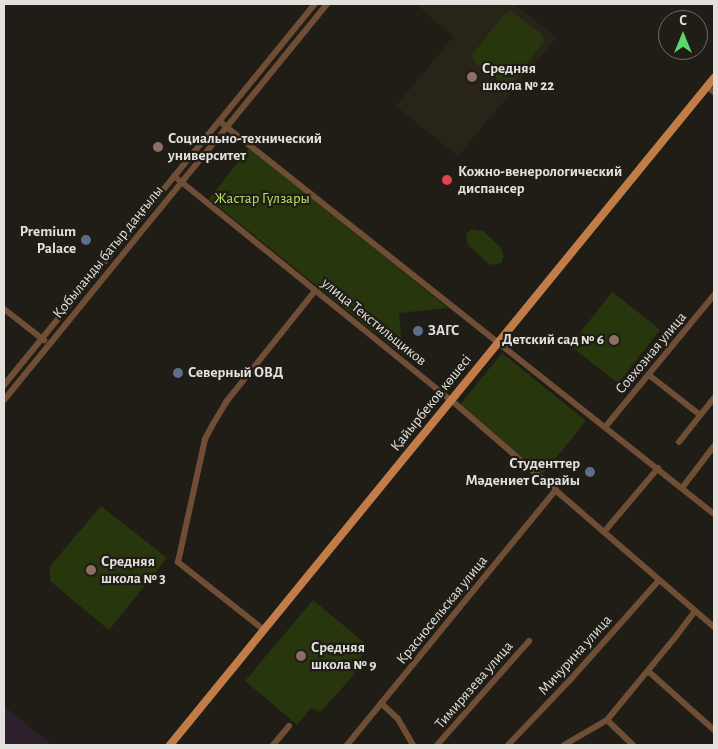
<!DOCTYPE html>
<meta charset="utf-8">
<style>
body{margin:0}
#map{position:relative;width:718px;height:749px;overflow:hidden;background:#201d17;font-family:"Alegreya Sans",sans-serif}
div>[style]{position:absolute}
.built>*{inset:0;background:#292418}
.industrial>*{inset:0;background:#2d202c}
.green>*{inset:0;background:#28360d;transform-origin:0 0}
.minor>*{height:6px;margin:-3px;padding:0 3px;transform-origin:3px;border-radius:3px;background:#6f4e35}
.major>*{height:8px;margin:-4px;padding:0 4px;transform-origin:4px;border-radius:4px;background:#c17c47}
.dots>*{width:14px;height:14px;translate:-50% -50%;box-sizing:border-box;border:2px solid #201d17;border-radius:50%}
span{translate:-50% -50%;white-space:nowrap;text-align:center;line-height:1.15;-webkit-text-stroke:4.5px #201d17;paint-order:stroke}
.poi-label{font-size:15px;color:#e3e1dd;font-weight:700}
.left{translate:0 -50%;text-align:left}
.right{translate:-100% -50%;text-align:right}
.park-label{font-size:15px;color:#b6e166}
.street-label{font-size:15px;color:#e3e1dd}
.frame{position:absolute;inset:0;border:5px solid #e3e1dd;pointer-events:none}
.north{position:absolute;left:658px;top:10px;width:50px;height:50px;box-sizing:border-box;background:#201d17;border:1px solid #6e6b66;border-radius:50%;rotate:0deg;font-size:14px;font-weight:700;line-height:20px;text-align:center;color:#e3e1dd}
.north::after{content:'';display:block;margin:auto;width:18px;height:22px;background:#5cd56d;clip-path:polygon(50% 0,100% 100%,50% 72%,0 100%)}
</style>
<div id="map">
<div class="built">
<div style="clip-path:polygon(416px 4px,515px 4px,556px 38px,458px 156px,396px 106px,453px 37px)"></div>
</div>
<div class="industrial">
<div style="clip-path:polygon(4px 706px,52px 745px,4px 745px)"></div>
</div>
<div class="green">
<div style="clip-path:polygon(511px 11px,540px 33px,544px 41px,513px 82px,505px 85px,475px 64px,472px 55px,503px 15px)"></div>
<div style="clip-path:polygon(249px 148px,448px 308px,399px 313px,403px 355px,209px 199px)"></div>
<div style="clip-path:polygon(471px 229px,483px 231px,501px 248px,504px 256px,501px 263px,490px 265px,468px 245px,466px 234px)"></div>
<div style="left:612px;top:292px;width:61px;height:68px;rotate:38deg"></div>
<div style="left:502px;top:353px;width:108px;height:68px;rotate:39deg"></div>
<div style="clip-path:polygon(101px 506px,167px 558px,109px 630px,50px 581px,50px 566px)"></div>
<div style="clip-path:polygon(313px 600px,367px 645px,353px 676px,320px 712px,311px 708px,297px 725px,245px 681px)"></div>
</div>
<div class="minor">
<div style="left:707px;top:87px;width:9px;rotate:36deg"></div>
<div style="left:219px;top:121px;width:632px;rotate:38.45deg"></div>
<div style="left:174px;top:176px;width:356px;rotate:39deg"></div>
<div style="left:451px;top:400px;width:347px;rotate:40.8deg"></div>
<div style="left:4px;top:309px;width:51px;rotate:37.8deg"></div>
<div style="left:649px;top:375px;width:65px;rotate:38.1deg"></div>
<div style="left:4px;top:385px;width:492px;rotate:-50.8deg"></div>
<div style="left:4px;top:400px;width:511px;rotate:-50.8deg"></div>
<div style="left:606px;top:426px;width:170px;rotate:-50.5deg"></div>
<div style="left:679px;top:442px;width:56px;rotate:-51.5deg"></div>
<div style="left:682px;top:488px;width:53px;rotate:-52.7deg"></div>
<div style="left:604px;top:532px;width:84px;rotate:-49.8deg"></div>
<div style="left:264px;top:630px;width:110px;rotate:-141.7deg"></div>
<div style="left:178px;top:562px;width:126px;rotate:-77.6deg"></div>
<div style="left:205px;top:439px;width:17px;rotate:-62deg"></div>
<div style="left:213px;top:424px;width:26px;rotate:-59deg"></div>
<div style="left:226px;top:402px;width:142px;rotate:-51.3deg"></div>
<div style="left:648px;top:671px;width:89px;rotate:41.8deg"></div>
<div style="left:381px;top:703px;width:23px;rotate:43deg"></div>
<div style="left:398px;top:719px;width:30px;rotate:60deg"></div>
<div style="left:607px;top:720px;width:36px;rotate:44deg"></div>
<div style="left:273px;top:745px;width:25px;rotate:-50deg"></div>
<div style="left:347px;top:745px;width:330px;rotate:-50.7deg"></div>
<div style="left:437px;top:745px;width:139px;rotate:-48.5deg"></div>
<div style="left:508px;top:745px;width:90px;rotate:-46.4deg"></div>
<div style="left:570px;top:680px;width:134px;rotate:-48.3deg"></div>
<div style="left:564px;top:745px;width:50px;rotate:-30.2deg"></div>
<div style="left:607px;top:720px;width:110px;rotate:-50.5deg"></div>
<div style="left:677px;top:635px;width:30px;rotate:-53deg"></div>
</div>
<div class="major">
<div style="left:170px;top:745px;width:861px;rotate:-50.8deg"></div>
</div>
<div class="dots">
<div style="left:472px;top:77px;background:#8d6e63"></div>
<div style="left:158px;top:147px;background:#8d6e63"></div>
<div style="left:447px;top:180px;background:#e0444e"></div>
<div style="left:86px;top:240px;background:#5c6f8a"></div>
<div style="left:418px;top:331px;background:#5c6f8a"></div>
<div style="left:614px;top:340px;background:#8d6e63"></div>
<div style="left:178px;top:373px;background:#5c6f8a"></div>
<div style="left:590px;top:472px;background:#5c6f8a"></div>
<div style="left:91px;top:570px;background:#8d6e63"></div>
<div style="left:301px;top:656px;background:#8d6e63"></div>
</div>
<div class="poi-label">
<span class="left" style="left:482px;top:77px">Средняя<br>школа № 22</span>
<span class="left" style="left:168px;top:147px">Социально-технический<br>университет</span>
<span class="left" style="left:458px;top:180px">Кожно-венерологический<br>диспансер</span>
<span class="right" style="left:76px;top:240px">Premium<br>Palace</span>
<span class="left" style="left:428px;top:331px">ЗАГС</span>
<span class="right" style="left:604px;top:340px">Детский сад № 6</span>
<span class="left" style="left:188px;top:373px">Северный ОВД</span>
<span class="right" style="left:580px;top:472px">Студенттер<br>Мәдениет Сарайы</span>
<span class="left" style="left:101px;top:570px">Средняя<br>школа № 3</span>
<span class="left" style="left:311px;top:656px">Средняя<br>школа № 9</span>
</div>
<div class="park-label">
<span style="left:262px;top:199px">Жастар Гүлзары</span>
</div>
<div class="street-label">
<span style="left:108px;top:252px;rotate:-51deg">Қобыланды батыр даңғылы</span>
<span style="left:374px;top:322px;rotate:39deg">улица Текстильщиков</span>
<span style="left:651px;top:353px;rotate:-50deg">Совхозная улица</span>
<span style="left:431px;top:403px;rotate:-51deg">Қайырбеков көшесі</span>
<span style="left:442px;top:610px;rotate:-51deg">Красносельская улица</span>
<span style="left:575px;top:655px;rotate:-48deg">Мичурина улица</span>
<span style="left:474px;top:685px;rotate:-49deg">Тимирязева улица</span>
</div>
<div class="frame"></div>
<div class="north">С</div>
</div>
